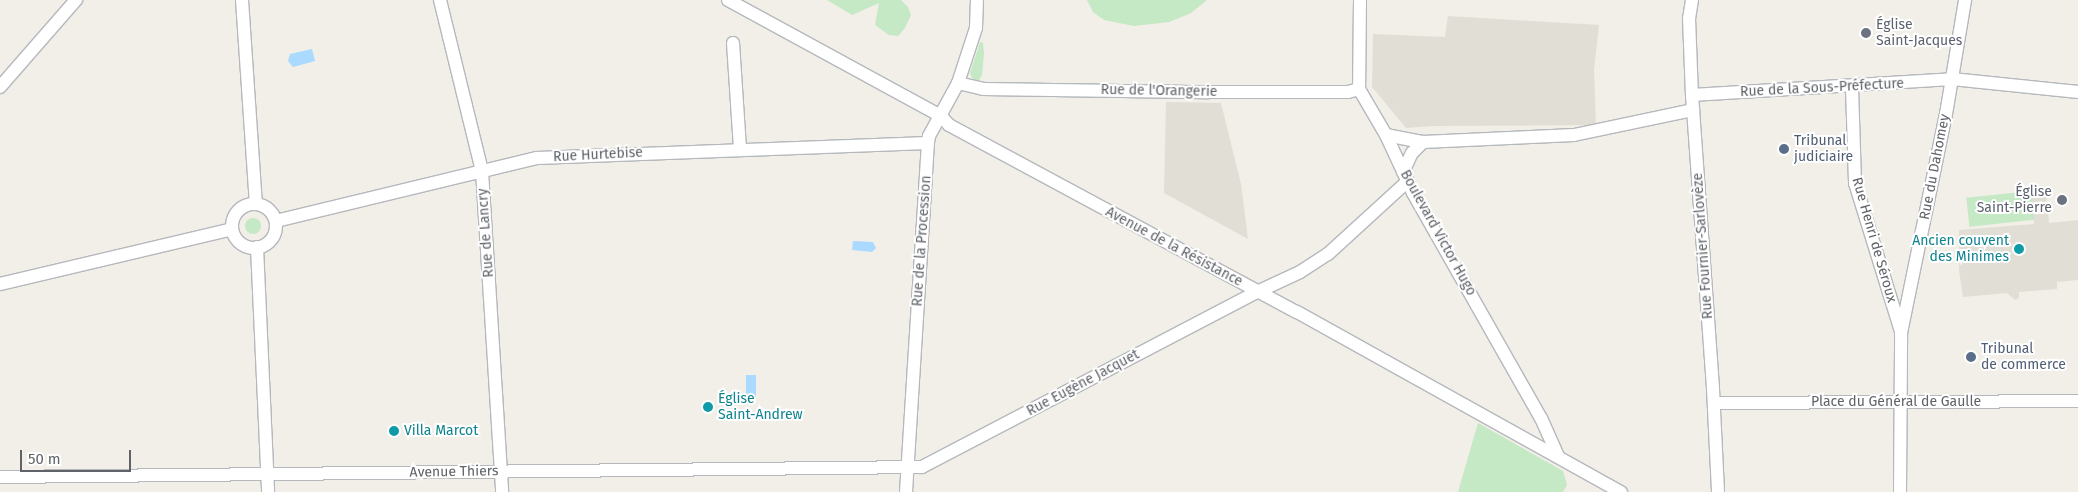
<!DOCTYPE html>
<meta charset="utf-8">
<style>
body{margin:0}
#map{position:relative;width:2078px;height:492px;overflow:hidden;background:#f1efe8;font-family:"Fira Sans",sans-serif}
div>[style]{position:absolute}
.education>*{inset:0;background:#e1ded6}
.green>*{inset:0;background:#c5e8c5;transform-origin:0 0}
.round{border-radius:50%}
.water>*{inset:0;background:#aadaff;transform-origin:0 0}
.roads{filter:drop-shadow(1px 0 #b5b8bc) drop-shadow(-1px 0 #b5b8bc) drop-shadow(0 1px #b5b8bc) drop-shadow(0 -1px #b5b8bc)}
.street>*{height:12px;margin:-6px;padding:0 6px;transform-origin:6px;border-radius:6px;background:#fff}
.street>.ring{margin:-6px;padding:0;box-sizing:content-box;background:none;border:12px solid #fff;border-radius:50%}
.dots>*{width:14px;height:14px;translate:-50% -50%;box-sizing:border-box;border:2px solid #fff;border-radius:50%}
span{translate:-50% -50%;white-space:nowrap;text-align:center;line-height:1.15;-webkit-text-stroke:4px #fff;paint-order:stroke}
.worship-label{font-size:14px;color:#5b616d}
.left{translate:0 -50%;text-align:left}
.right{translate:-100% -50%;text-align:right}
.street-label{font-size:14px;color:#5f6368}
.service-label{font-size:14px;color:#4e5e75}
.culture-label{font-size:14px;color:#0d838f}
.scale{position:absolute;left:20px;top:450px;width:111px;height:22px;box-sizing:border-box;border:2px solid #5f6368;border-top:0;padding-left:6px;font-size:15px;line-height:18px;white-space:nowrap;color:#5f6368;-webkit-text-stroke:4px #fff;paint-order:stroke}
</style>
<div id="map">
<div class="education">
<div style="clip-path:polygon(1448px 16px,1599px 25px,1594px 70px,1596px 125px,1434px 126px,1406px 128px,1372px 87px,1373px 34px,1445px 37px)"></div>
<div style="clip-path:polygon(1166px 102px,1221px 103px,1241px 184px,1248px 239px,1164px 193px)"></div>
<div style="clip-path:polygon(2046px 190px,2049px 223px,2078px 220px,2078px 280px,2057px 282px,2057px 289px,2019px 292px,2019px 298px,2015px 300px,2007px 293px,1963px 297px,1959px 270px,1959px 230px,2034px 224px,2031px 191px)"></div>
</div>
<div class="green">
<div style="clip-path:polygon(827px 0,901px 0,908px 7px,911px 15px,905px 28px,898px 36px,889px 35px,875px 25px,879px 3px,852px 15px)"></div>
<div style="clip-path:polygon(1087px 0,1207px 0,1191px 13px,1169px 22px,1134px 26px,1104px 20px,1093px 12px)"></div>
<div style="clip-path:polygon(980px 42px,983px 43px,984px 53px,982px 75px,978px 82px,972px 78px,970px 73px)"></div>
<div style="left:2031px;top:191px;width:29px;height:65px;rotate:84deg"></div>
<div class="round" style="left:245px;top:218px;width:16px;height:16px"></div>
<div style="clip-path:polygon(1478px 423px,1563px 471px,1567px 485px,1563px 492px,1458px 492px)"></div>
</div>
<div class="water">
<div style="clip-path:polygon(312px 49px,315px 61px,293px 67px,288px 61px,290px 54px)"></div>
<div style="clip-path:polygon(853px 241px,873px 242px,876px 248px,872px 252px,852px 250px)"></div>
<div style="left:746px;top:375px;width:10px;height:22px"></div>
</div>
<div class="roads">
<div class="street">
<div style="left:242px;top:0;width:204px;rotate:86.1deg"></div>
<div style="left:440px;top:0;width:176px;rotate:76.2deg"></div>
<div style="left:482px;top:171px;width:322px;rotate:86.4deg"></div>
<div style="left:728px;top:0;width:243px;rotate:28.6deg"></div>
<div style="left:941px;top:116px;width:12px;rotate:48deg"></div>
<div style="left:949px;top:125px;width:395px;rotate:28.3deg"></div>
<div style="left:1297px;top:312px;width:371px;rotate:29.1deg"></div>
<div style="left:1360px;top:0;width:89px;rotate:90.6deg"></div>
<div style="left:1359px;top:89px;width:53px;rotate:59.6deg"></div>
<div style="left:1386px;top:135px;width:64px;rotate:65deg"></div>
<div style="left:1413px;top:193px;width:259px;rotate:60.4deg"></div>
<div style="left:1541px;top:418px;width:42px;rotate:65.9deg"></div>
<div style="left:1692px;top:0;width:18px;rotate:99deg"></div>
<div style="left:1689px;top:18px;width:77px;rotate:87.8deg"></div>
<div style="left:1692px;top:95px;width:295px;rotate:85.9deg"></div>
<div style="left:1713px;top:389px;width:103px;rotate:87.2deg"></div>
<div style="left:733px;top:43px;width:106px;rotate:86.2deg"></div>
<div style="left:958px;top:83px;width:26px;rotate:13deg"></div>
<div style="left:983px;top:89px;width:226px;rotate:0.8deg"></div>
<div style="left:1209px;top:92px;width:139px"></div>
<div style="left:1348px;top:92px;width:11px;rotate:-15deg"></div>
<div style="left:0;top:87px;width:116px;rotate:-48.9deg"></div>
<div style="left:1852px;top:87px;width:96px;rotate:88.2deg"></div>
<div style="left:1855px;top:183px;width:156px;rotate:72.8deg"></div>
<div style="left:1692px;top:95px;width:260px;rotate:-3.5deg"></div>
<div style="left:1952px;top:79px;width:127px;rotate:5.9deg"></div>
<div style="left:1386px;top:135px;width:38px;rotate:11deg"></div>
<div style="left:1423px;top:142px;width:151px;rotate:-2.7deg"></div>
<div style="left:1574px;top:135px;width:122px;rotate:-11.9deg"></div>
<div style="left:1403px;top:172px;width:21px;rotate:-65deg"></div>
<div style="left:1412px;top:153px;width:16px;rotate:-45deg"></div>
<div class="ring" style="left:232px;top:204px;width:32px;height:32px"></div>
<div style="left:276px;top:221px;width:268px;rotate:-13.6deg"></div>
<div style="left:537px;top:158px;width:391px;rotate:-2.2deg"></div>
<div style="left:257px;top:247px;width:245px;rotate:87.4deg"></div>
<div style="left:0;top:284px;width:238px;rotate:-13.3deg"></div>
<div style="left:1714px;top:403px;width:364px;rotate:-0.3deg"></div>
<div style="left:0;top:477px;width:922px;rotate:-0.62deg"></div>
<div style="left:922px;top:467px;width:378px;rotate:-27.6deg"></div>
<div style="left:1257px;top:292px;width:47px;rotate:-24.9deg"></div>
<div style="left:1300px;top:272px;width:33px;rotate:-33deg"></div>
<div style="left:1328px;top:254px;width:108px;rotate:-42.4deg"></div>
<div style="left:906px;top:492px;width:350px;rotate:-86.4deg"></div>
<div style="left:928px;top:143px;width:7px;rotate:-82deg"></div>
<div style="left:929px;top:136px;width:60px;rotate:-61.3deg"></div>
<div style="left:958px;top:83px;width:58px;rotate:-71.9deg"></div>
<div style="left:976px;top:28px;width:28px;rotate:-88deg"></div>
<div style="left:1900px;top:492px;width:159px;rotate:-89.6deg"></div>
<div style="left:1901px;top:333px;width:224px;rotate:-78.4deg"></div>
<div style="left:1946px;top:114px;width:116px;rotate:-80.5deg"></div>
</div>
</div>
<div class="dots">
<div style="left:1866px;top:33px;background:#6b7280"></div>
<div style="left:1784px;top:149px;background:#5c6f8a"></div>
<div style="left:2062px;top:200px;background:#6b7280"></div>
<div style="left:2019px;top:249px;background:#0f9aa8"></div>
<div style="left:1971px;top:357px;background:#5c6f8a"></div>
<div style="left:708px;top:407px;background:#0f9aa8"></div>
<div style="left:394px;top:431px;background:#0f9aa8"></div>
</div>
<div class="worship-label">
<span class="left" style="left:1876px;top:33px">Église<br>Saint-Jacques</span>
<span class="right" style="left:2052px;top:200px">Église<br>Saint-Pierre</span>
</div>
<div class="street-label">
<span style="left:1822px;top:88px;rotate:-3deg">Rue de la Sous-Préfecture</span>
<span style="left:1159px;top:91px;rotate:1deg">Rue de l'Orangerie</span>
<span style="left:598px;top:155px;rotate:-3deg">Rue Hurtebise</span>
<span style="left:1935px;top:167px;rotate:-79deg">Rue du Dahomey</span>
<span style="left:486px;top:233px;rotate:-94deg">Rue de Lancry</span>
<span style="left:1438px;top:233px;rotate:61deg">Boulevard Victor Hugo</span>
<span style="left:1874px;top:240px;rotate:74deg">Rue Henri de Séroux</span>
<span style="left:922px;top:241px;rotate:-86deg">Rue de la Procession</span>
<span style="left:1703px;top:246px;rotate:-94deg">Rue Fournier-Sarlovèze</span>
<span style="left:1174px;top:247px;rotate:28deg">Avenue de la Résistance</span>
<span style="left:1083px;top:383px;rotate:-28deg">Rue Eugène Jacquet</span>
<span style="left:1896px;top:402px">Place du Général de Gaulle</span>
<span style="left:454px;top:472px;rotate:-1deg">Avenue Thiers</span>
</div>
<div class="service-label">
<span class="left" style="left:1794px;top:149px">Tribunal<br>judiciaire</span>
<span class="left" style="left:1981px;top:357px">Tribunal<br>de commerce</span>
</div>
<div class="culture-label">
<span class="right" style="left:2009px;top:249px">Ancien couvent<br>des Minimes</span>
<span class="left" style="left:718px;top:407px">Église<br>Saint-Andrew</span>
<span class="left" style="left:404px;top:431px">Villa Marcot</span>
</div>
<div class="scale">50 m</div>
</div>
